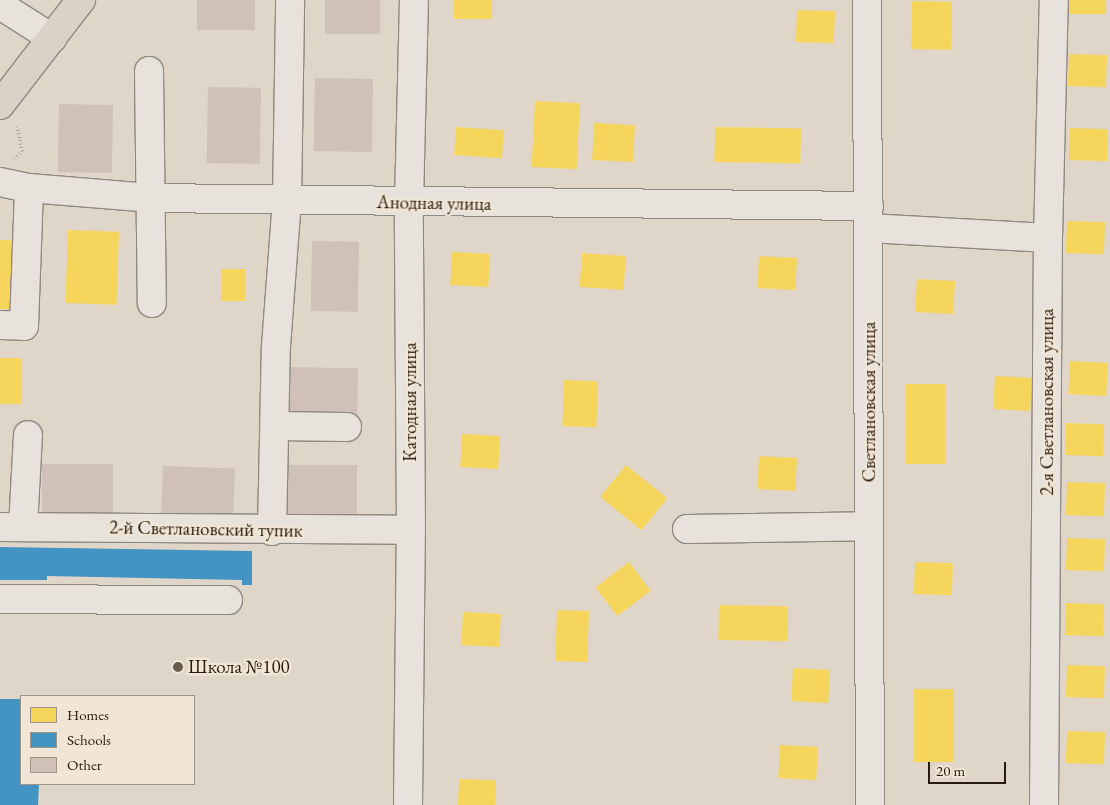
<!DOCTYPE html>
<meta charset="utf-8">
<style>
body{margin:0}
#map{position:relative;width:1110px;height:805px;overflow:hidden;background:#dfd6c9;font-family:"EB Garamond",serif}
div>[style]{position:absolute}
.homes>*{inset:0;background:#f6d55c;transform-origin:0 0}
.schools>*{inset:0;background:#4393c3}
.building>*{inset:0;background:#cfc0b8;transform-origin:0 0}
.path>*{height:3px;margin-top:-1.5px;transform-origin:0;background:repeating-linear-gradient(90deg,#a39e98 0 1px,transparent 0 3.5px)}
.roads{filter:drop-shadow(1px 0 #908981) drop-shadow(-1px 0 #908981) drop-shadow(0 1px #908981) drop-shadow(0 -1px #908981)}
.minor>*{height:28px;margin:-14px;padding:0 14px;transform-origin:14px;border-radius:14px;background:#e7e2db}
.major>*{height:28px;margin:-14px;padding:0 14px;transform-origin:14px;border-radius:14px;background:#dad2c6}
.dots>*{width:14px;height:14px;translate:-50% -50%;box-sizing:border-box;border:2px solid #f0e5d6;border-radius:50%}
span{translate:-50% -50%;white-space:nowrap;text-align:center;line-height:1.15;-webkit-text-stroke:5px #f0e5d6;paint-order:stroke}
.street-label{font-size:19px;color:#281a11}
.poi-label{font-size:19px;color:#281a11}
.left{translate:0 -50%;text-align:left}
.legend{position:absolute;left:20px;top:695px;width:175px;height:90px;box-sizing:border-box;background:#f0e5d6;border:1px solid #a09487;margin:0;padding:6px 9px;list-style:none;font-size:15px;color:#281a11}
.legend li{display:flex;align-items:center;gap:10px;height:25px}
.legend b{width:25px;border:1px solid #a09487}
.scale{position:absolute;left:928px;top:762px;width:78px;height:22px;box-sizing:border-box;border:2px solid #281a11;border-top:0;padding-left:6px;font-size:15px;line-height:18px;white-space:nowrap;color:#281a11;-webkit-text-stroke:4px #f0e5d6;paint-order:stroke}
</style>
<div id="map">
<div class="homes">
<div style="left:454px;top:0;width:38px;height:19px"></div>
<div style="left:1068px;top:0;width:38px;height:14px"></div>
<div style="left:912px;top:1px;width:40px;height:48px;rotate:1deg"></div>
<div style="left:797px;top:10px;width:38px;height:32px;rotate:2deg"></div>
<div style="left:1069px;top:54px;width:38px;height:32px;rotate:2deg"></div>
<div style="left:535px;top:101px;width:45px;height:66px;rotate:3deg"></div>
<div style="left:594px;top:123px;width:41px;height:37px;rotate:3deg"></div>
<div style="left:456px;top:127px;width:48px;height:28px;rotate:4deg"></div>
<div style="left:715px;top:127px;width:86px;height:35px;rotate:1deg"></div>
<div style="left:1070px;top:128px;width:38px;height:32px;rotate:2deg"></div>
<div style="left:1067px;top:221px;width:38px;height:32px;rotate:2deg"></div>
<div style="left:68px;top:230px;width:51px;height:73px;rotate:2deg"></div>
<div style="left:0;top:240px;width:25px;height:69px;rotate:2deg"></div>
<div style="left:452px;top:252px;width:38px;height:33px;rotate:3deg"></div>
<div style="left:582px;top:253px;width:44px;height:34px;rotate:4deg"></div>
<div style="left:759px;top:256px;width:38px;height:32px;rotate:3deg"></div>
<div style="left:221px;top:269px;width:24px;height:32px"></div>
<div style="left:917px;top:279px;width:38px;height:33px;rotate:3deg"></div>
<div style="left:0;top:358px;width:22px;height:46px"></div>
<div style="left:1070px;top:361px;width:38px;height:33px;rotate:3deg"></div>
<div style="left:995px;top:376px;width:37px;height:33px;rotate:3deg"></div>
<div style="left:564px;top:380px;width:34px;height:46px;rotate:2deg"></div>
<div style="left:906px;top:384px;width:39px;height:80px"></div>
<div style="left:1066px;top:423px;width:38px;height:32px;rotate:2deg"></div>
<div style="left:462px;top:434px;width:38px;height:33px;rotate:3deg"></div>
<div style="left:759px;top:456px;width:38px;height:33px;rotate:3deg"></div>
<div style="left:626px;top:465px;width:53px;height:41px;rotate:39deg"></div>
<div style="left:1067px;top:482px;width:38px;height:33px;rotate:2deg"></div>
<div style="left:1067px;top:538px;width:38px;height:32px;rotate:2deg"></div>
<div style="left:629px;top:562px;width:36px;height:42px;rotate:53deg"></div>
<div style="left:915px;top:562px;width:38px;height:32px;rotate:2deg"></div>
<div style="left:1066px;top:603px;width:38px;height:32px;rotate:2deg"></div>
<div style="left:719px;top:605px;width:69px;height:35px;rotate:1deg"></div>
<div style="left:557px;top:610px;width:32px;height:51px;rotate:2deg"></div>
<div style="left:463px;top:612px;width:38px;height:33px;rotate:3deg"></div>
<div style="left:1067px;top:665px;width:38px;height:32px;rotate:2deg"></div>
<div style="left:793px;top:668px;width:37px;height:33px;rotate:3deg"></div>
<div style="left:914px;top:689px;width:40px;height:73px"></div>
<div style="left:1067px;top:731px;width:38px;height:32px;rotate:2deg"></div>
<div style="left:780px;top:745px;width:38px;height:33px;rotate:3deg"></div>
<div style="left:459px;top:779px;width:37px;height:26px;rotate:2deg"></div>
</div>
<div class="schools">
<div style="clip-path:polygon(0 547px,252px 551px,252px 585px,242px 585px,242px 580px,47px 576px,47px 580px,0 580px)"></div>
<div style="clip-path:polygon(0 699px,21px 699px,21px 784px,39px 784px,38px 805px,0 805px)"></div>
</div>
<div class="building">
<div style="left:197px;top:0;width:58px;height:30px"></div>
<div style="left:325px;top:0;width:55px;height:34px"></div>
<div style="left:315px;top:78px;width:58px;height:73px;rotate:1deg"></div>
<div style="left:208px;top:87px;width:53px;height:76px;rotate:1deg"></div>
<div style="left:59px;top:104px;width:54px;height:68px;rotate:1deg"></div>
<div style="left:312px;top:241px;width:47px;height:70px;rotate:1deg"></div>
<div style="left:286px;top:367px;width:72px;height:49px;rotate:1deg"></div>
<div style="left:113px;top:464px;width:51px;height:71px;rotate:90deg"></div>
<div style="left:283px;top:465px;width:74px;height:50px"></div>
<div style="left:163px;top:466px;width:72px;height:52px;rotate:2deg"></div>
</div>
<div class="path">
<div style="left:14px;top:158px;width:11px;rotate:-41deg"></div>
<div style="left:22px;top:151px;width:25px;rotate:-101deg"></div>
</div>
<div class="roads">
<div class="minor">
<div style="left:867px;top:0;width:805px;rotate:89.79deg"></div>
<div style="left:0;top:5px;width:62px;rotate:32.4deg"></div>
<div style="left:149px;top:71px;width:232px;rotate:89.3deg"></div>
<div style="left:0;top:182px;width:30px;rotate:12deg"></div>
<div style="left:29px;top:188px;width:121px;rotate:4.7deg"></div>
<div style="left:150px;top:198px;width:719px;rotate:0.64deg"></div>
<div style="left:869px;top:228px;width:179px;rotate:3.2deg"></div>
<div style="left:0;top:325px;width:24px;rotate:2deg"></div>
<div style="left:24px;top:326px;width:138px;rotate:-87.9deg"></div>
<div style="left:276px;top:426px;width:71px;rotate:0.8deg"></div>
<div style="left:0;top:527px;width:411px;rotate:0.4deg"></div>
<div style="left:23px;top:527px;width:92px;rotate:-86.9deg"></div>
<div style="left:687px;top:529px;width:182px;rotate:-0.9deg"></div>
<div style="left:272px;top:531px;width:185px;rotate:-88.8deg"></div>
<div style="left:276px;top:346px;width:145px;rotate:-85.7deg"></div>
<div style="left:287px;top:201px;width:201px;rotate:-89.1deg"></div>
<div style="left:0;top:599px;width:228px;rotate:0.3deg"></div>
<div style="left:408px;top:805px;width:275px;rotate:-89.4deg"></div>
<div style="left:411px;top:530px;width:327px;rotate:-90.4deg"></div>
<div style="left:409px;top:203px;width:203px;rotate:-88.6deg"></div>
<div style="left:1044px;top:805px;width:567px;rotate:-89.6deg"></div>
<div style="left:1048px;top:238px;width:238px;rotate:-88.6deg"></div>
</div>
<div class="major">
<div style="left:0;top:105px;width:133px;rotate:-52.4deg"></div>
</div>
</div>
<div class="dots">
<div style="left:178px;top:667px;background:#685c51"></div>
</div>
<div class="street-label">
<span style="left:434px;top:203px;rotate:1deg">Анодная улица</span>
<span style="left:410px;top:402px;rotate:-90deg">Катодная улица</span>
<span style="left:869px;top:402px;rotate:-90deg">Светлановская улица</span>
<span style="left:1047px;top:402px;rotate:-90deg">2-я Светлановская улица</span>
<span style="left:206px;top:529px;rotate:1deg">2-й Светлановский тупик</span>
</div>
<div class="poi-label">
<span class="left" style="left:188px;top:667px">Школа №100</span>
</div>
<ul class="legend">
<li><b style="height:14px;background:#f6d55c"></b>Homes</li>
<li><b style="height:14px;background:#4393c3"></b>Schools</li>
<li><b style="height:14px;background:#cfc0b8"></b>Other</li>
</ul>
<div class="scale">20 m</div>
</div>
